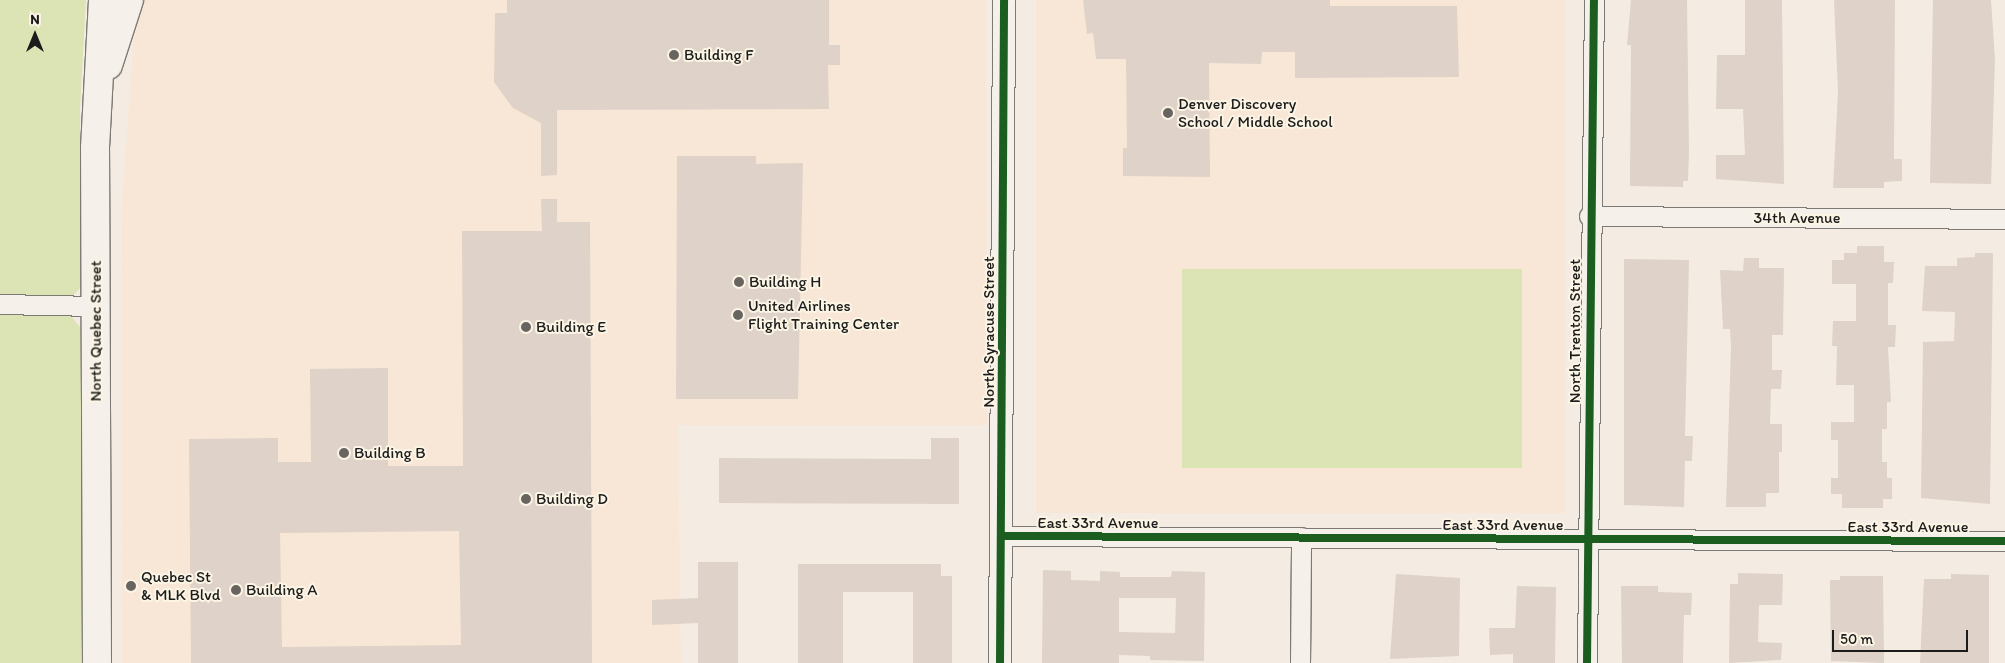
<!DOCTYPE html>
<style>
body{margin:0}
#map{position:relative;width:2005px;height:663px;overflow:hidden;background:#f4ece2;font-family:Itim,sans-serif}
div>[style]{position:absolute}
.built>*{inset:0;background:#f8e7d6;transform-origin:0 0}
.green>*{inset:0;background:#dce4b6;transform-origin:0 0}
.building>*{inset:0;background:#dfd2c8}
.roads{filter:drop-shadow(1px 0 #7d7a75) drop-shadow(-1px 0 #7d7a75) drop-shadow(0 1px #7d7a75) drop-shadow(0 -1px #7d7a75)}
.minor>*{height:19px;margin:-9.5px;padding:0 9.5px;transform-origin:9.5px;border-radius:9.5px;background:#f5f1ea}
.tertiary>*{height:22px;margin:-11px;padding:0 11px;transform-origin:11px;border-radius:11px;background:#f5f1ea}
.primary>*{height:28px;margin:-14px;padding:0 14px;transform-origin:14px;border-radius:14px;background:#f5f1ea}
.cycleway>*{height:8px;margin:-4px;padding:0 4px;transform-origin:4px;border-radius:4px;background:#1b5e20}
.dots>*{width:14px;height:14px;translate:-50% -50%;box-sizing:border-box;border:2px solid #fcf5e5;border-radius:50%}
span{translate:-50% -50%;white-space:nowrap;text-align:center;line-height:1.15;-webkit-text-stroke:4px #fcf5e5;paint-order:stroke}
.poi-label{font-size:16px;color:#1c1c1c}
.left{translate:0 -50%;text-align:left}
.street-label{font-size:16px;color:#1c1c1c}
.north{position:absolute;left:10px;top:10px;width:50px;height:50px;-webkit-text-stroke:4px #fcf5e5;paint-order:stroke;rotate:0deg;font-size:14px;font-weight:700;line-height:20px;text-align:center;color:#1c1c1c}
.north::after{content:'';display:block;margin:auto;width:18px;height:22px;background:#1c1c1c;clip-path:polygon(50% 0,100% 100%,50% 72%,0 100%)}
.scale{position:absolute;left:1832px;top:630px;width:136px;height:22px;box-sizing:border-box;border:2px solid #1c1c1c;border-top:0;padding-left:6px;font-size:15px;line-height:18px;white-space:nowrap;color:#1c1c1c;-webkit-text-stroke:4px #fcf5e5;paint-order:stroke}
</style>
<div id="map">
<div class="built">
<div style="clip-path:polygon(136px 0,986px 0,987px 425px,678px 425px,681px 663px,122px 663px,121px 221px)"></div>
<div style="left:1036px;top:0;width:529px;height:513px"></div>
</div>
<div class="green">
<div style="clip-path:polygon(0 0,86px 0,80px 109px,81px 287px,72px 297px,0 295px)"></div>
<div style="left:1182px;top:269px;width:340px;height:199px"></div>
<div style="clip-path:polygon(0 314px,71px 316px,81px 328px,82px 663px,0 663px)"></div>
</div>
<div class="building">
<div style="clip-path:polygon(507px 0,829px 0,829px 45px,840px 45px,840px 65px,828px 65px,829px 109px,557px 110px,557px 175px,541px 176px,541px 123px,513px 108px,494px 82px,495px 13px,507px 13px)"></div>
<div style="clip-path:polygon(1083px 0,1330px 0,1330px 6px,1457px 6px,1459px 77px,1295px 78px,1295px 52px,1262px 52px,1261px 64px,1209px 63px,1210px 177px,1123px 176px,1123px 148px,1127px 148px,1126px 59px,1096px 59px,1093px 33px,1087px 34px)"></div>
<div style="clip-path:polygon(1631px 0,1687px 0,1689px 152px,1688px 181px,1683px 181px,1683px 187px,1630px 186px,1631px 45px,1627px 45px)"></div>
<div style="clip-path:polygon(1745px 0,1782px 0,1784px 184px,1716px 179px,1716px 155px,1745px 155px,1743px 109px,1716px 109px,1717px 55px,1745px 55px)"></div>
<div style="clip-path:polygon(1834px 0,1895px 0,1894px 159px,1902px 159px,1902px 181px,1884px 182px,1884px 188px,1833px 188px,1838px 91px)"></div>
<div style="clip-path:polygon(1933px 0,1991px 0,1995px 59px,1991px 184px,1930px 183px)"></div>
<div style="clip-path:polygon(677px 156px,756px 156px,756px 164px,803px 163px,798px 399px,676px 399px)"></div>
<div style="clip-path:polygon(evenodd,541px 199px,557px 199px,557px 222px,590px 222px,592px 663px,191px 663px,189px 439px,278px 438px,278px 462px,311px 462px,310px 369px,388px 368px,388px 466px,463px 466px,462px 231px,542px 231px,541px 199px,459px 531px,461px 645px,282px 647px,280px 533px,459px 531px)"></div>
<div style="clip-path:polygon(1857px 246px,1884px 246px,1884px 262px,1894px 262px,1893px 283px,1888px 283px,1888px 325px,1896px 325px,1895px 347px,1888px 347px,1891px 402px,1887px 402px,1887px 429px,1882px 429px,1882px 462px,1887px 462px,1887px 478px,1892px 478px,1892px 499px,1883px 499px,1883px 508px,1842px 508px,1842px 494px,1831px 494px,1831px 478px,1838px 478px,1838px 440px,1831px 440px,1831px 422px,1854px 422px,1854px 385px,1836px 385px,1837px 346px,1832px 346px,1833px 321px,1856px 321px,1856px 284px,1832px 284px,1832px 260px,1844px 260px,1844px 253px,1857px 253px)"></div>
<div style="clip-path:polygon(1975px 253px,1993px 253px,1990px 504px,1921px 498px,1923px 342px,1954px 341px,1955px 312px,1922px 311px,1925px 266px,1957px 266px,1957px 258px,1975px 257px)"></div>
<div style="clip-path:polygon(1744px 258px,1759px 258px,1759px 268px,1784px 268px,1783px 335px,1772px 335px,1772px 370px,1782px 370px,1781px 389px,1771px 389px,1770px 424px,1782px 424px,1782px 452px,1779px 452px,1779px 493px,1766px 493px,1766px 507px,1726px 507px,1731px 347px,1730px 329px,1723px 329px,1720px 270px,1743px 271px)"></div>
<div style="clip-path:polygon(1624px 259px,1689px 260px,1685px 436px,1693px 436px,1692px 461px,1685px 461px,1684px 507px,1624px 505px)"></div>
<div style="clip-path:polygon(931px 438px,959px 438px,959px 504px,719px 503px,719px 458px,931px 459px)"></div>
<div style="clip-path:polygon(698px 562px,738px 562px,738px 663px,698px 663px,698px 623px,652px 625px,652px 600px,698px 598px)"></div>
<div style="clip-path:polygon(798px 564px,941px 564px,941px 576px,952px 576px,952px 663px,913px 663px,913px 592px,843px 592px,843px 663px,798px 663px)"></div>
<div style="clip-path:polygon(evenodd,1043px 570px,1071px 571px,1071px 580px,1100px 581px,1100px 571px,1120px 572px,1120px 577px,1171px 577px,1172px 571px,1205px 572px,1204px 661px,1150px 660px,1150px 656px,1119px 655px,1119px 663px,1042px 663px,1043px 570px,1119px 598px,1176px 598px,1175px 633px,1119px 632px,1119px 598px)"></div>
<div style="clip-path:polygon(1738px 573px,1783px 574px,1782px 605px,1759px 605px,1758px 642px,1782px 643px,1781px 660px,1729px 663px,1730px 584px,1738px 584px)"></div>
<div style="clip-path:polygon(1396px 574px,1460px 578px,1459px 656px,1390px 659px)"></div>
<div style="clip-path:polygon(1951px 574px,1989px 575px,1989px 663px,1920px 663px,1924px 579px,1951px 579px)"></div>
<div style="clip-path:polygon(1840px 576px,1883px 576px,1884px 663px,1831px 661px,1830px 580px,1840px 580px)"></div>
<div style="clip-path:polygon(1517px 586px,1556px 587px,1555px 663px,1513px 663px,1513px 654px,1490px 655px,1489px 628px,1515px 628px)"></div>
<div style="clip-path:polygon(1621px 586px,1658px 586px,1658px 592px,1692px 593px,1691px 615px,1684px 615px,1683px 663px,1622px 663px)"></div>
</div>
<div class="roads">
<div class="minor">
<div style="left:1589px;top:216px;width:416px;rotate:0.4deg"></div>
<div style="left:0;top:304px;width:96px;rotate:1.2deg"></div>
<div style="left:1001px;top:536px;width:1004px;rotate:0.29deg"></div>
<div style="left:1300px;top:663px;width:126px;rotate:-89.5deg"></div>
<div style="left:1587px;top:663px;width:663px;rotate:-89.4deg"></div>
</div>
<div class="tertiary">
<div style="left:1000px;top:663px;width:663px;rotate:-89.65deg"></div>
</div>
<div class="primary">
<div style="left:108px;top:65px;width:68px;rotate:-72.1deg"></div>
<div style="left:97px;top:663px;width:515px;rotate:-90.22deg"></div>
<div style="left:95px;top:148px;width:148px;rotate:-86.9deg"></div>
</div>
</div>
<div class="cycleway">
<div style="left:1001px;top:536px;width:1004px;rotate:0.29deg"></div>
<div style="left:1000px;top:663px;width:663px;rotate:-89.65deg"></div>
<div style="left:1587px;top:663px;width:663px;rotate:-89.4deg"></div>
</div>
<div class="dots">
<div style="left:674px;top:55px;background:#686561"></div>
<div style="left:1168px;top:113px;background:#686561"></div>
<div style="left:739px;top:282px;background:#686561"></div>
<div style="left:738px;top:315px;background:#686561"></div>
<div style="left:526px;top:327px;background:#686561"></div>
<div style="left:344px;top:453px;background:#686561"></div>
<div style="left:526px;top:499px;background:#686561"></div>
<div style="left:131px;top:586px;background:#686561"></div>
<div style="left:236px;top:590px;background:#686561"></div>
</div>
<div class="poi-label">
<span class="left" style="left:684px;top:55px">Building F</span>
<span class="left" style="left:1178px;top:113px">Denver Discovery<br>School / Middle School</span>
<span class="left" style="left:749px;top:282px">Building H</span>
<span class="left" style="left:748px;top:315px">United Airlines<br>Flight Training Center</span>
<span class="left" style="left:536px;top:327px">Building E</span>
<span class="left" style="left:354px;top:453px">Building B</span>
<span class="left" style="left:536px;top:499px">Building D</span>
<span class="left" style="left:141px;top:586px">Quebec St<br>&amp; MLK Blvd</span>
<span class="left" style="left:246px;top:590px">Building A</span>
</div>
<div class="street-label">
<span style="left:1797px;top:218px">34th Avenue</span>
<span style="left:96px;top:331px;rotate:-90deg">North Quebec Street</span>
<span style="left:1575px;top:331px;rotate:-90deg">North Trenton Street</span>
<span style="left:989px;top:332px;rotate:-90deg">North Syracuse Street</span>
<span style="left:1098px;top:523px">East 33rd Avenue</span>
<span style="left:1503px;top:525px">East 33rd Avenue</span>
<span style="left:1908px;top:527px">East 33rd Avenue</span>
</div>
<div class="north">N</div>
<div class="scale">50 m</div>
</div>
